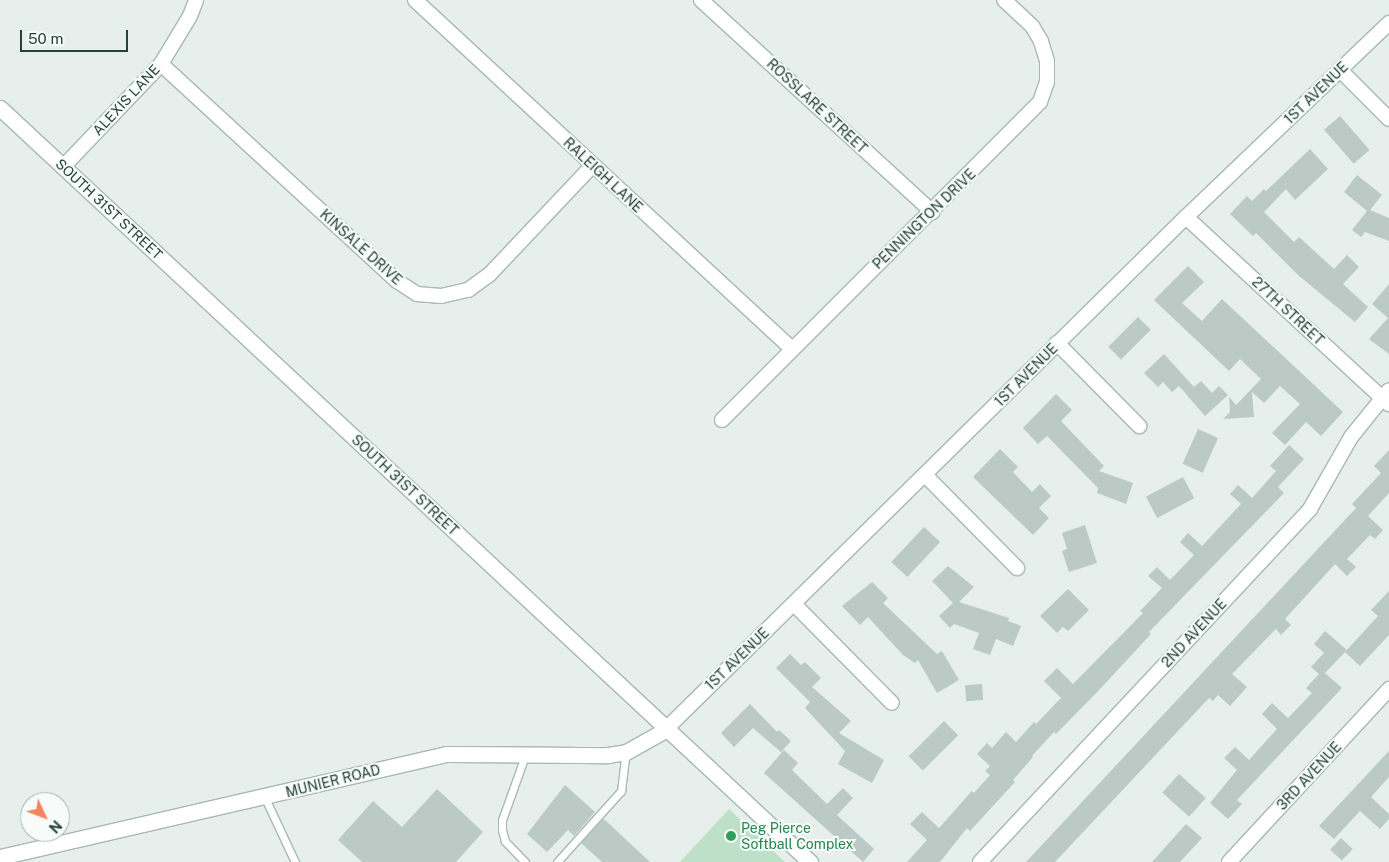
<!DOCTYPE html>
<style>
body{margin:0}
#map{position:relative;width:1389px;height:862px;overflow:hidden;background:#e6efeb;font-family:"Public Sans",sans-serif}
div>[style]{position:absolute}
.green>*{inset:0;background:#bfe0c8}
.building>*{inset:0;background:#bbcac4;transform-origin:0 0}
.roads{filter:drop-shadow(1px 0 #a8b8b2) drop-shadow(-1px 0 #a8b8b2) drop-shadow(0 1px #a8b8b2) drop-shadow(0 -1px #a8b8b2)}
.service>*{height:7px;margin:-3.5px;padding:0 3.5px;transform-origin:3.5px;border-radius:3.5px;background:#fff}
.minor>*{height:14px;margin:-7px;padding:0 7px;transform-origin:7px;border-radius:7px;background:#fff}
.tertiary>*{height:15px;margin:-7.5px;padding:0 7.5px;transform-origin:7.5px;border-radius:7.5px;background:#fff}
.dots>*{width:14px;height:14px;translate:-50% -50%;box-sizing:border-box;border:2px solid #f7fbf9;border-radius:50%}
span{translate:-50% -50%;white-space:nowrap;text-align:center;line-height:1.15;-webkit-text-stroke:4px #f7fbf9;paint-order:stroke}
.street-label{font-size:14px;color:#24423a}
.leisure-label{font-size:14px;color:#27864d}
.left{translate:0 -50%;text-align:left}
.north{position:absolute;left:20px;top:792px;width:50px;height:50px;box-sizing:border-box;background:#f7fbf9;border:1px solid #a3b1ad;border-radius:50%;rotate:133deg;font-size:14px;font-weight:700;line-height:20px;text-align:center;color:#24423a}
.north::after{content:'';display:block;margin:auto;width:18px;height:22px;background:#f4845f;clip-path:polygon(50% 0,100% 100%,50% 72%,0 100%)}
.scale{position:absolute;left:20px;top:30px;width:108px;height:22px;box-sizing:border-box;border:2px solid #24423a;border-top:0;padding-left:6px;font-size:15px;line-height:18px;white-space:nowrap;color:#24423a;-webkit-text-stroke:4px #f7fbf9;paint-order:stroke}
</style>
<div id="map">
<div class="green">
<div style="clip-path:polygon(729px 809px,785px 862px,680px 862px)"></div>
</div>
<div class="building">
<div style="left:1340px;top:116px;width:45px;height:21px;rotate:49deg"></div>
<div style="clip-path:polygon(1310px 149px,1328px 169px,1295px 200px,1286px 189px,1264px 212px,1294px 242px,1299px 237px,1334px 269px,1347px 255px,1359px 267px,1343px 284px,1368px 307px,1355px 322px,1298px 275px,1256px 233px,1253px 236px,1230px 214px,1247px 196px,1252px 201px,1264px 189px,1266px 191px)"></div>
<div style="clip-path:polygon(1357px 175px,1382px 195px,1370px 210px,1389px 218px,1389px 241px,1365px 232px,1361px 237px,1352px 230px,1367px 211px,1344px 192px)"></div>
<div style="clip-path:polygon(1188px 266px,1204px 282px,1182px 303px,1202px 321px,1222px 299px,1343px 412px,1321px 436px,1306px 422px,1285px 445px,1272px 433px,1300px 404px,1280px 386px,1264px 403px,1252px 392px,1254px 417px,1223px 419px,1230px 412px,1229px 397px,1236px 405px,1261px 379px,1240px 359px,1229px 371px,1154px 300px)"></div>
<div style="clip-path:polygon(1389px 284px,1389px 354px,1369px 339px,1388px 318px,1372px 304px)"></div>
<div style="left:1138px;top:317px;width:18px;height:42px;rotate:45deg"></div>
<div style="clip-path:polygon(1164px 354px,1194px 387px,1201px 381px,1212px 393px,1219px 386px,1228px 395px,1205px 416px,1179px 386px,1172px 392px,1163px 382px,1158px 387px,1144px 373px)"></div>
<div style="clip-path:polygon(1056px 394px,1072px 410px,1061px 421px,1104px 466px,1099px 471px,1133px 483px,1126px 504px,1097px 493px,1098px 488px,1047px 436px,1038px 444px,1023px 428px)"></div>
<div style="left:1198px;top:429px;width:22px;height:38px;rotate:24deg"></div>
<div style="clip-path:polygon(1289px 445px,1304px 459px,1278px 487px,1284px 493px,1149px 632px,1151px 634px,1101px 688px,1056px 734px,1054px 732px,1032px 756px,1033px 757px,1013px 780px,1015px 782px,970px 831px,967px 828px,940px 862px,907px 862px,927px 840px,910px 824px,922px 812px,939px 828px,972px 791px,974px 793px,990px 775px,985px 771px,990px 766px,977px 754px,987px 743px,992px 748px,1006px 732px,1016px 742px,1034px 722px,1036px 724px,1061px 698px,1044px 681px,1057px 668px,1073px 684px,1143px 613px,1140px 611px,1162px 588px,1148px 576px,1157px 567px,1170px 580px,1194px 555px,1180px 542px,1188px 533px,1202px 546px,1241px 504px,1230px 494px,1238px 485px,1252px 498px,1276px 471px,1270px 466px)"></div>
<div style="clip-path:polygon(1000px 449px,1018px 467px,1013px 472px,1032px 492px,1040px 484px,1051px 496px,1039px 508px,1049px 518px,1033px 535px,973px 477px)"></div>
<div style="clip-path:polygon(1389px 450px,1389px 493px,1368px 516px,1383px 530px,1375px 539px,1370px 535px,1347px 559px,1356px 567px,1347px 576px,1335px 564px,1285px 619px,1291px 625px,1281px 635px,1276px 629px,1232px 674px,1247px 687px,1230px 706px,1218px 695px,1213px 701px,1209px 698px,1055px 862px,1026px 862px,1356px 508px,1352px 504px,1381px 473px,1374px 466px)"></div>
<div style="left:1183px;top:477px;width:24px;height:42px;rotate:62deg"></div>
<div style="clip-path:polygon(1085px 525px,1097px 563px,1069px 572px,1062px 551px,1067px 549px,1062px 533px)"></div>
<div style="left:924px;top:527px;width:22px;height:48px;rotate:43deg"></div>
<div style="clip-path:polygon(948px 566px,974px 587px,959px 602px,1009px 618px,1008px 621px,1021px 626px,1013px 646px,996px 639px,990px 655px,973px 649px,979px 633px,954px 624px,950px 628px,939px 616px,953px 603px,932px 581px)"></div>
<div style="clip-path:polygon(872px 582px,888px 598px,883px 603px,937px 654px,942px 651px,959px 680px,937px 693px,918px 660px,915px 663px,903px 655px,868px 617px,860px 625px,842px 606px)"></div>
<div style="clip-path:polygon(1068px 589px,1089px 610px,1068px 631px,1063px 627px,1057px 633px,1040px 616px)"></div>
<div style="clip-path:polygon(1389px 591px,1389px 635px,1360px 666px,1345px 652px,1378px 616px,1371px 610px)"></div>
<div style="clip-path:polygon(1325px 631px,1347px 650px,1325px 673px,1342px 688px,1237px 800px,1242px 804px,1228px 819px,1210px 803px,1237px 770px,1224px 758px,1235px 747px,1249px 760px,1277px 729px,1262px 714px,1272px 703px,1288px 718px,1312px 693px,1306px 688px,1319px 674px,1311px 667px,1324px 653px,1314px 644px)"></div>
<div style="clip-path:polygon(790px 654px,801px 665px,805px 662px,821px 678px,812px 687px,851px 721px,839px 733px,884px 760px,872px 783px,838px 764px,845px 751px,805px 708px,810px 702px,776px 668px)"></div>
<div style="left:982px;top:684px;width:16px;height:17px;rotate:86deg"></div>
<div style="clip-path:polygon(750px 704px,777px 732px,779px 730px,791px 741px,781px 752px,753px 728px,734px 747px,721px 733px)"></div>
<div style="left:944px;top:721px;width:20px;height:50px;rotate:45deg"></div>
<div style="clip-path:polygon(784px 750px,798px 763px,792px 770px,827px 804px,843px 788px,853px 798px,837px 815px,874px 849px,863px 862px,764px 773px)"></div>
<div style="clip-path:polygon(1389px 751px,1389px 777px,1371px 797px,1389px 814px,1389px 819px,1380px 829px,1360px 811px,1334px 839px,1319px 826px)"></div>
<div style="left:1179px;top:774px;width:36px;height:25px;rotate:42deg"></div>
<div style="clip-path:polygon(565px 785px,595px 812px,574px 836px,568px 830px,547px 852px,527px 834px)"></div>
<div style="clip-path:polygon(437px 789px,483px 832px,456px 862px,362px 862px,338px 840px,373px 801px,402px 827px)"></div>
<div style="clip-path:polygon(603px 819px,605px 820px,650px 862px,602px 862px,581px 843px)"></div>
<div style="clip-path:polygon(1186px 824px,1202px 838px,1180px 862px,1152px 862px)"></div>
<div style="left:1341px;top:838px;width:16px;height:16px;rotate:43deg"></div>
</div>
<div class="roads">
<div class="service">
<div style="left:265px;top:798px;width:71px;rotate:64.9deg"></div>
<div style="left:525px;top:862px;width:29px;rotate:-134deg"></div>
<div style="left:505px;top:841px;width:11px;rotate:-105deg"></div>
<div style="left:502px;top:830px;width:10px;rotate:-90deg"></div>
<div style="left:502px;top:820px;width:71px;rotate:-70.3deg"></div>
<div style="left:557px;top:862px;width:96px;rotate:-48deg"></div>
<div style="left:621px;top:791px;width:39px;rotate:-83deg"></div>
</div>
<div class="minor">
<div style="left:415px;top:0;width:514px;rotate:42.79deg"></div>
<div style="left:701px;top:0;width:314px;rotate:42.5deg"></div>
<div style="left:161px;top:64px;width:321px;rotate:42.6deg"></div>
<div style="left:397px;top:281px;width:24px;rotate:33deg"></div>
<div style="left:417px;top:294px;width:24px;rotate:5deg"></div>
<div style="left:441px;top:296px;width:28px;rotate:-13deg"></div>
<div style="left:468px;top:290px;width:26px;rotate:-36deg"></div>
<div style="left:489px;top:275px;width:151px;rotate:-46.6deg"></div>
<div style="left:1340px;top:70px;width:69px;rotate:45deg"></div>
<div style="left:63px;top:167px;width:142px;rotate:-46.4deg"></div>
<div style="left:161px;top:64px;width:56px;rotate:-58.9deg"></div>
<div style="left:190px;top:16px;width:17px;rotate:-69deg"></div>
<div style="left:1186px;top:217px;width:276px;rotate:42.7deg"></div>
<div style="left:1057px;top:343px;width:117px;rotate:45.3deg"></div>
<div style="left:722px;top:420px;width:450px;rotate:-45deg"></div>
<div style="left:1040px;top:102px;width:21px;rotate:-71deg"></div>
<div style="left:1047px;top:82px;width:21px;rotate:-90deg"></div>
<div style="left:1047px;top:61px;width:21px;rotate:-107deg"></div>
<div style="left:1041px;top:41px;width:17px;rotate:-121deg"></div>
<div style="left:1032px;top:26px;width:38px;rotate:-137deg"></div>
<div style="left:925px;top:475px;width:131px;rotate:45.3deg"></div>
<div style="left:794px;top:604px;width:139px;rotate:45.3deg"></div>
<div style="left:665px;top:730px;width:731px;rotate:-44.56deg"></div>
<div style="left:1186px;top:217px;width:281px;rotate:-43.7deg"></div>
<div style="left:980px;top:862px;width:483px;rotate:-46.9deg"></div>
<div style="left:1310px;top:509px;width:83px;rotate:-60.3deg"></div>
<div style="left:1351px;top:437px;width:60px;rotate:-51deg"></div>
<div style="left:1229px;top:862px;width:236px;rotate:-47.2deg"></div>
</div>
<div class="tertiary">
<div style="left:0;top:108px;width:1107px;rotate:42.95deg"></div>
<div style="left:0;top:857px;width:458px;rotate:-13deg"></div>
<div style="left:446px;top:754px;width:162px;rotate:0.4deg"></div>
<div style="left:608px;top:755px;width:18px;rotate:-9deg"></div>
<div style="left:626px;top:752px;width:45px;rotate:-29.4deg"></div>
</div>
</div>
<div class="dots">
<div style="left:731px;top:836px;background:#2e9e5b"></div>
</div>
<div class="street-label">
<span style="left:1316px;top:93px;rotate:-44deg">1ST AVENUE</span>
<span style="left:126px;top:100px;rotate:-47deg">ALEXIS LANE</span>
<span style="left:817px;top:106px;rotate:43deg">ROSSLARE STREET</span>
<span style="left:603px;top:175px;rotate:43deg">RALEIGH LANE</span>
<span style="left:109px;top:209px;rotate:43deg">SOUTH 31ST STREET</span>
<span style="left:924px;top:219px;rotate:-44deg">PENNINGTON DRIVE</span>
<span style="left:361px;top:247px;rotate:42deg">KINSALE DRIVE</span>
<span style="left:1288px;top:311px;rotate:43deg">27TH STREET</span>
<span style="left:1026px;top:375px;rotate:-45deg">1ST AVENUE</span>
<span style="left:405px;top:485px;rotate:43deg">SOUTH 31ST STREET</span>
<span style="left:1194px;top:633px;rotate:-47deg">2ND AVENUE</span>
<span style="left:737px;top:659px;rotate:-44deg">1ST AVENUE</span>
<span style="left:1309px;top:776px;rotate:-47deg">3RD AVENUE</span>
<span style="left:333px;top:781px;rotate:-14deg">MUNIER ROAD</span>
</div>
<div class="leisure-label">
<span class="left" style="left:741px;top:836px">Peg Pierce<br>Softball Complex</span>
</div>
<div class="north">N</div>
<div class="scale">50 m</div>
</div>
